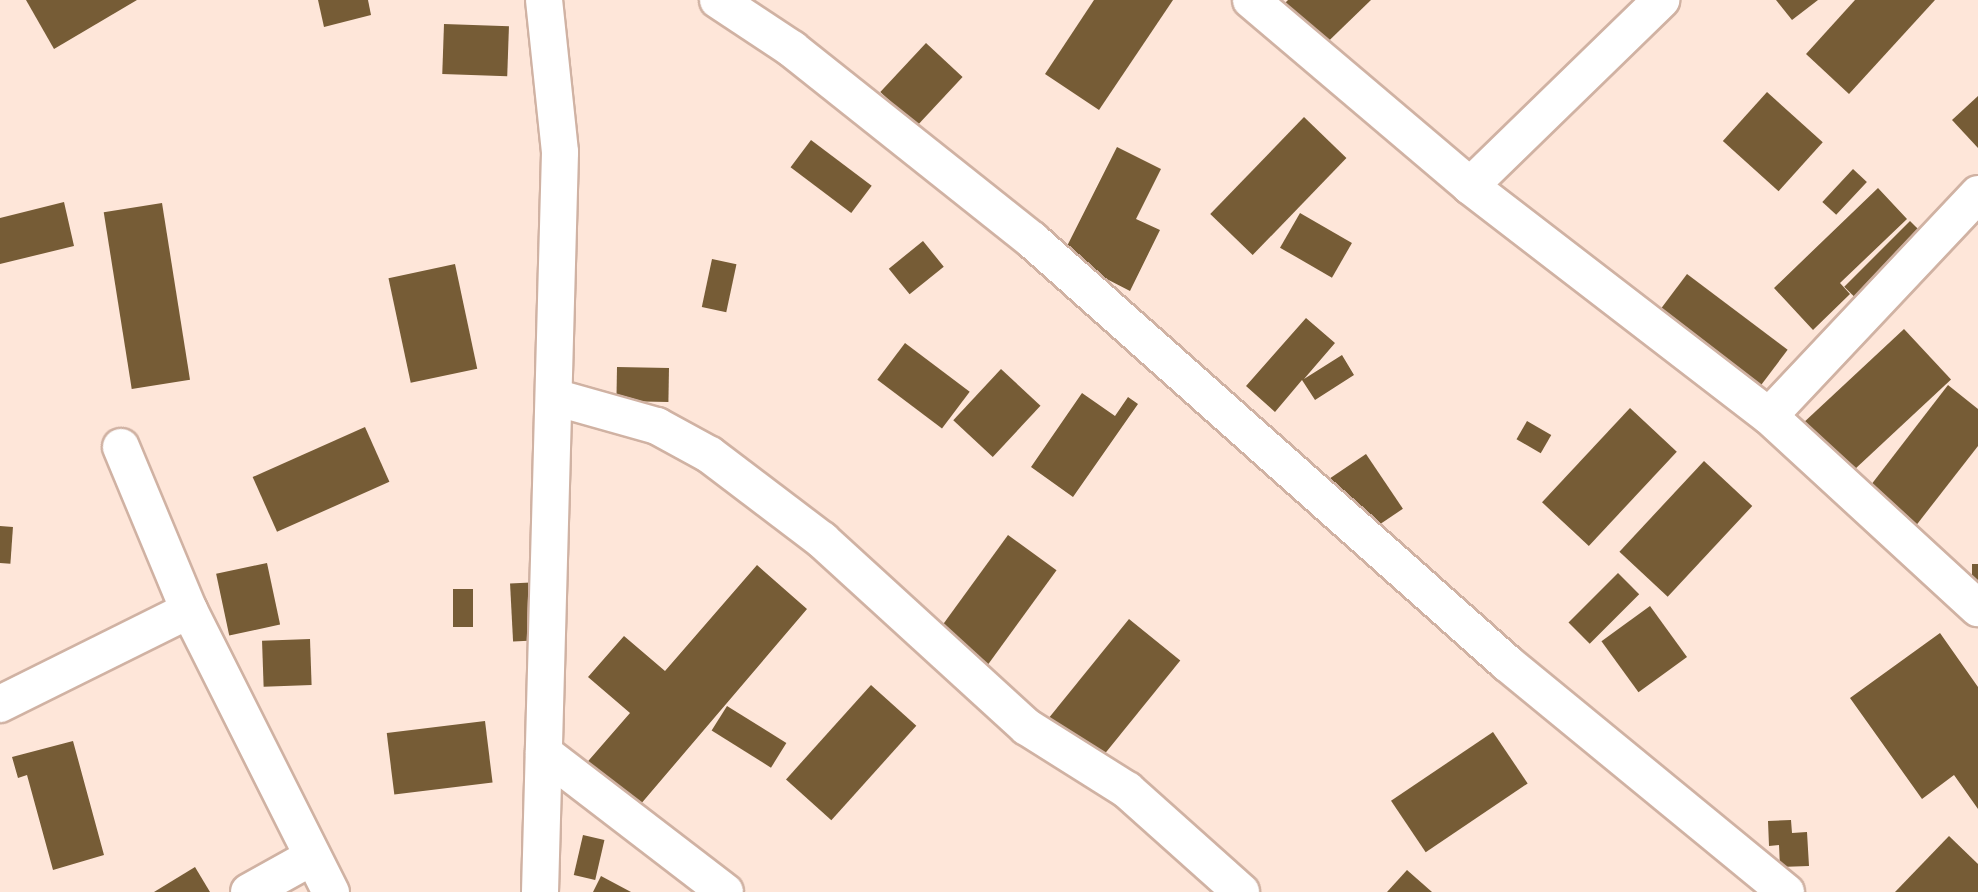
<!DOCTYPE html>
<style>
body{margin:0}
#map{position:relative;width:1978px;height:892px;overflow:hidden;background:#fee6d9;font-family:Merriweather,serif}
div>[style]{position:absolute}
.building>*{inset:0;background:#765c36;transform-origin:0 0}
.roads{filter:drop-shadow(2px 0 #d0b2a3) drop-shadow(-2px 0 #d0b2a3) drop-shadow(0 2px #d0b2a3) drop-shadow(0 -2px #d0b2a3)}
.street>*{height:36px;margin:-18px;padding:0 18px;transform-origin:18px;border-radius:18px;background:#fff}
span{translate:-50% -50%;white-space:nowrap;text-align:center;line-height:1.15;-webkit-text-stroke:7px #fdf7f4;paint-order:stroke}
</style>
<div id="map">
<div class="building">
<div style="clip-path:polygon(26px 0,137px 0,54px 49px)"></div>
<div style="clip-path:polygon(318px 0,368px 0,371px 15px,324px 27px)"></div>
<div style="clip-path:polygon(1094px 0,1173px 0,1099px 110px,1045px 74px)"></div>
<div style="clip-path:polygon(1288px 0,1371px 0,1308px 61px,1268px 20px)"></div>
<div style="clip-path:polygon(1776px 0,1818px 0,1792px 20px)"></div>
<div style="clip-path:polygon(1855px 0,1935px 0,1849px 94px,1806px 54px)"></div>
<div style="left:444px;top:24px;width:65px;height:50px;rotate:2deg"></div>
<div style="left:926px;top:43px;width:50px;height:67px;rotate:43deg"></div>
<div style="left:1767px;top:92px;width:75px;height:66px;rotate:42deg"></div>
<div style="clip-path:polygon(1978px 96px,1978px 148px,1952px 120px)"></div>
<div style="left:1304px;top:117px;width:59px;height:135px;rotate:44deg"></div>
<div style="left:811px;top:140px;width:76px;height:34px;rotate:37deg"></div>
<div style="clip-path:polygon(1117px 147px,1161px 169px,1136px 219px,1160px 230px,1130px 291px,1062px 256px)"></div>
<div style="left:1853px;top:169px;width:19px;height:45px;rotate:43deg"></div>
<div style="clip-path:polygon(1878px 188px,1907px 219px,1840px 283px,1850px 294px,1813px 330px,1774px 288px)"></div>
<div style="clip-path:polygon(64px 202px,74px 246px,0 264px,0 218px)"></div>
<div style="left:162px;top:203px;width:179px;height:59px;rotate:81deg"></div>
<div style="left:1300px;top:213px;width:60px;height:40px;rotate:30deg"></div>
<div style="left:1910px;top:221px;width:16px;height:93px;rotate:45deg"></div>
<div style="left:923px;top:241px;width:33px;height:44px;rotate:51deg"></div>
<div style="left:712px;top:259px;width:25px;height:49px;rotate:12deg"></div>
<div style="left:455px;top:264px;width:107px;height:68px;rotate:78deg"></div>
<div style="left:1687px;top:274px;width:126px;height:65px;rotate:37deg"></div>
<div style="clip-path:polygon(1306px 318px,1335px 343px,1304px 379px,1342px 355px,1354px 375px,1315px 400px,1302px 380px,1275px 412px,1246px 386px)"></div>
<div style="left:1904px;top:329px;width:69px;height:139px;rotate:47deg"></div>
<div style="left:905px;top:343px;width:81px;height:46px;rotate:37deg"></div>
<div style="left:617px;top:367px;width:52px;height:34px;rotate:1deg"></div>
<div style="left:1001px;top:369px;width:54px;height:70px;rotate:43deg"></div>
<div style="clip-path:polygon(1948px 385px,1978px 409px,1978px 446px,1911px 532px,1864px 494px)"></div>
<div style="clip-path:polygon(1082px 393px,1115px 416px,1128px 397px,1138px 404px,1073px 497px,1031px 467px)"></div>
<div style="left:1630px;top:408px;width:64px;height:129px;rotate:43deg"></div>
<div style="left:1527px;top:421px;width:28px;height:21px;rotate:30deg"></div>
<div style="left:365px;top:427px;width:60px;height:123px;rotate:66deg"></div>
<div style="left:1366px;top:454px;width:66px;height:55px;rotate:56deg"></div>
<div style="left:1704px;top:461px;width:66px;height:124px;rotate:43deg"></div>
<div style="left:0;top:526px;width:13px;height:37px;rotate:4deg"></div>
<div style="left:1008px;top:535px;width:60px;height:128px;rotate:36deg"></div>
<div style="left:267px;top:563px;width:63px;height:52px;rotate:78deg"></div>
<div style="left:1972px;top:564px;width:6px;height:39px"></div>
<div style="clip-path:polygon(757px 565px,807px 609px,634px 812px,583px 767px,630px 713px,588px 677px,624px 636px,665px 671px)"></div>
<div style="left:1618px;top:573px;width:30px;height:70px;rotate:45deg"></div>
<div style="left:541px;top:582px;width:58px;height:31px;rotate:87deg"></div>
<div style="left:453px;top:589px;width:20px;height:38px"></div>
<div style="left:1650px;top:606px;width:63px;height:60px;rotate:54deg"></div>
<div style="left:1129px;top:619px;width:66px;height:139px;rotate:39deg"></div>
<div style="clip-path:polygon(1940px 633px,1978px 687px,1978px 809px,1954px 775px,1922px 799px,1850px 698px)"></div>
<div style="left:310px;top:639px;width:46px;height:48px;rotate:88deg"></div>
<div style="left:871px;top:685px;width:61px;height:127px;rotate:42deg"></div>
<div style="left:727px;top:706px;width:70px;height:29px;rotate:32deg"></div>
<div style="left:485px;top:721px;width:62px;height:99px;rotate:83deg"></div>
<div style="left:1493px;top:732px;width:62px;height:123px;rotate:56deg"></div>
<div style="clip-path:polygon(73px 741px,104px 855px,53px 870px,27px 775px,18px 778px,12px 757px)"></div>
<div style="clip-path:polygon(1791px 820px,1792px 833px,1807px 832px,1809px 866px,1780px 867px,1779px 845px,1769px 846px,1768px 821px)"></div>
<div style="left:583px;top:835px;width:22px;height:41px;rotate:13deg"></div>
<div style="clip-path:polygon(1949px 836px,1978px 864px,1978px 892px,1895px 892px)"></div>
<div style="clip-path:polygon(195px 867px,210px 892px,154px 892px)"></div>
<div style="clip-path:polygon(1407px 870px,1432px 892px,1387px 892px)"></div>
<div style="clip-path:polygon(601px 876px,631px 892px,593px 892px)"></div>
</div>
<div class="roads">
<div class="street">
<div style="left:718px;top:0;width:89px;rotate:33.5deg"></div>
<div style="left:792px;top:49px;width:307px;rotate:38.5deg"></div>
<div style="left:1032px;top:240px;width:636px;rotate:41.69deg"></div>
<div style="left:1507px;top:663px;width:361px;rotate:39.4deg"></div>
<div style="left:1251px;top:0;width:287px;rotate:40.3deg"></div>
<div style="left:1470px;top:186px;width:377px;rotate:37.6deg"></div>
<div style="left:1769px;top:416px;width:284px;rotate:42.6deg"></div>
<div style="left:1470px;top:186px;width:267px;rotate:-44.2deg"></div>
<div style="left:554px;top:397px;width:107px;rotate:15.7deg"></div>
<div style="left:657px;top:426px;width:60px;rotate:28.7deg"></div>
<div style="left:710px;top:455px;width:141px;rotate:37.2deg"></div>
<div style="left:822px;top:540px;width:277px;rotate:42.4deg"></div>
<div style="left:1027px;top:727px;width:118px;rotate:32.2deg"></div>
<div style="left:1127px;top:790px;width:153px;rotate:41.8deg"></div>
<div style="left:1769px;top:416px;width:305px;rotate:-46.7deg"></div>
<div style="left:121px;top:447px;width:177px;rotate:67.4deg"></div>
<div style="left:189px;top:610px;width:316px;rotate:63.3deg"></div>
<div style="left:0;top:704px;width:211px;rotate:-26.4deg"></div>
<div style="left:544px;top:753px;width:228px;rotate:37.5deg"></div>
<div style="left:249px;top:892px;width:72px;rotate:-29.1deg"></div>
<div style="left:540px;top:892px;width:740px;rotate:-88.45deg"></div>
<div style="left:560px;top:152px;width:153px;rotate:-96deg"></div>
</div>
</div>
</div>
